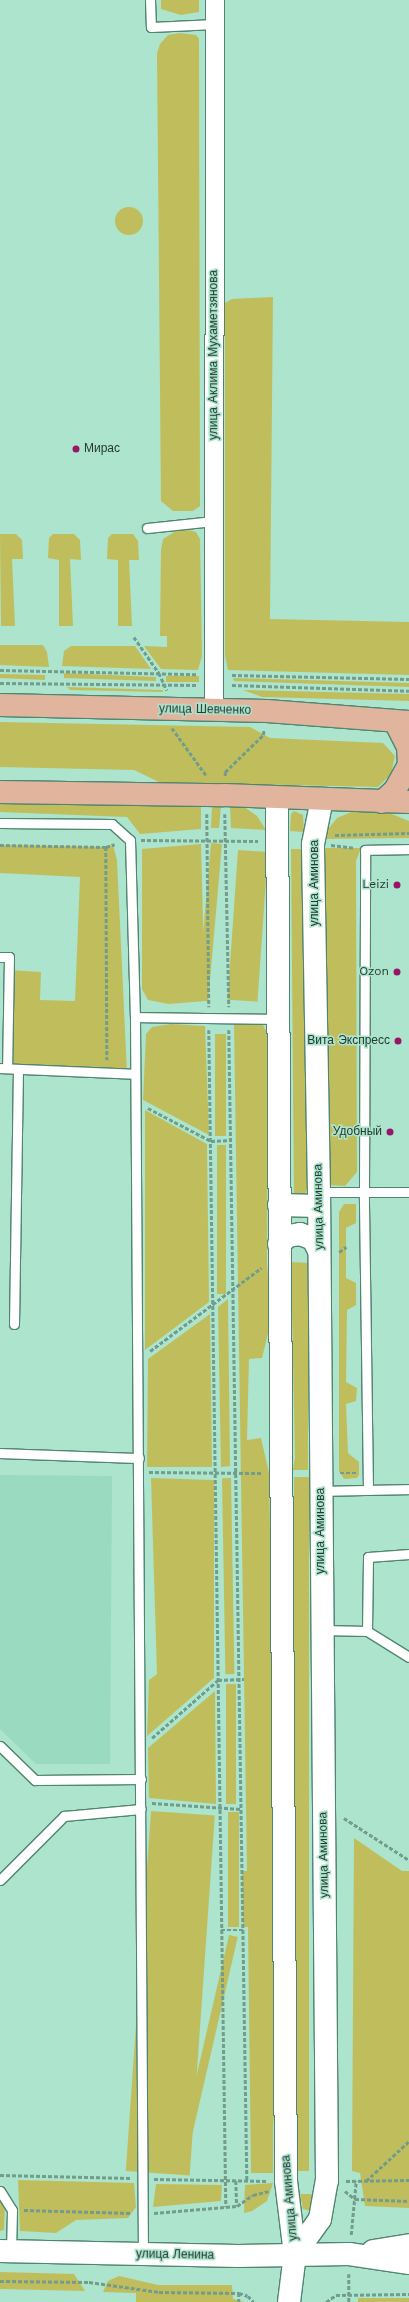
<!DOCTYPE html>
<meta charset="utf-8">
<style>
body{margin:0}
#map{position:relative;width:409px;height:2302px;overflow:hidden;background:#ace4cd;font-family:"Work Sans",sans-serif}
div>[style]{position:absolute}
.built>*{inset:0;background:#99dac1}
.green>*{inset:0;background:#c0be5c;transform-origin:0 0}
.round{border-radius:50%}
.path>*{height:2.5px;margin-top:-1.25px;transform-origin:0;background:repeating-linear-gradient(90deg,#729c8c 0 4px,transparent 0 6px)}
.roads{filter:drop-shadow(1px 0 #508571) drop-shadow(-1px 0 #508571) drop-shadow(0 1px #508571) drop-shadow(0 -1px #508571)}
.lane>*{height:9px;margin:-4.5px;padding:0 4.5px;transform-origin:4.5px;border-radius:4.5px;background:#fff}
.street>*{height:18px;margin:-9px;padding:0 9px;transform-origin:9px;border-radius:9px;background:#fff}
.secondary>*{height:22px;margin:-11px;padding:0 11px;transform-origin:11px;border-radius:11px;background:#fff}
.primary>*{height:22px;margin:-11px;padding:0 11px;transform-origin:11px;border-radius:11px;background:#e0b49d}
.dots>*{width:11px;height:11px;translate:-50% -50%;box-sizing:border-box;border:2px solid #ace4cd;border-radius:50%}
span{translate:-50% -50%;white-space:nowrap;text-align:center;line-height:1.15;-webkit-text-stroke:3px #ace4cd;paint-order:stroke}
.street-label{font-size:12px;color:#233931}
.poi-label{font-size:12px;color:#233931}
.left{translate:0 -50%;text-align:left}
.right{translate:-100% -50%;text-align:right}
</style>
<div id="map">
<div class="built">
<div style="clip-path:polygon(0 1475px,112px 1476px,110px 1764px,36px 1764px,0 1729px)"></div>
</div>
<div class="green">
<div style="clip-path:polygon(161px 0,199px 0,199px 12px,181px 15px,161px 9px)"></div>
<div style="clip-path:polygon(179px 33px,196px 35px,199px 39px,200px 506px,193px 511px,173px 511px,161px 501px,157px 53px,160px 44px,168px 35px)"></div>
<div class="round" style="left:115px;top:207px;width:28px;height:28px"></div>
<div style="clip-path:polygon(273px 297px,270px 619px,409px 622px,409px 675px,228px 670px,225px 656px,225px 303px,232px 299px)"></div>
<div style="clip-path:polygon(181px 528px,196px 532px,200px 539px,202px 656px,198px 670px,161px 669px,144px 646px,167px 647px,167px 636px,160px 636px,161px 550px,163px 539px)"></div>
<div style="clip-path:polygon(0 534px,16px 534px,22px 540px,23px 559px,12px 559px,15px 626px,1px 626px)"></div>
<div style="clip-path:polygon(53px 534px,74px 534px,80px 540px,81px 560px,70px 559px,73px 626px,59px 626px,59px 560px,48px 558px,49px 538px)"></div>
<div style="clip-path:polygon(112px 534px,133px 534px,138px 541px,139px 560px,129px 560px,132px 626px,118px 626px,118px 560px,107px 559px,108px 538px)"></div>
<div style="clip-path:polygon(0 645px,43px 645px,47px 652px,49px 667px,0 665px)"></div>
<div style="clip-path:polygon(71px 646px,135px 646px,151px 669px,62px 666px,64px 651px)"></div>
<div style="clip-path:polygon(64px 673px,156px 677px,156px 681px,64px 678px)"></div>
<div style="clip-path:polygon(0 674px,45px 675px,45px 680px,0 678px)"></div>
<div style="left:166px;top:676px;width:33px;height:6px"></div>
<div style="clip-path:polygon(233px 678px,409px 683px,409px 687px,234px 681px)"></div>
<div style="clip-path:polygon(67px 687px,163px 690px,163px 692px,70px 690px)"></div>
<div style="clip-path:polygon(243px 690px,409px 694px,409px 701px,262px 697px)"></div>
<div style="clip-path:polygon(0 722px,250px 727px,270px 738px,383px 743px,395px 756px,391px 774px,378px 787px,159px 782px,134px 770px,0 767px)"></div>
<div style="clip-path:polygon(0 799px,201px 806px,201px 829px,140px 834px,127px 817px,0 812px)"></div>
<div style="clip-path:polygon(212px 805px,221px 806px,219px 828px,211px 828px)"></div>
<div style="clip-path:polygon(230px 806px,243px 806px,257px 816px,266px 830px,231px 828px)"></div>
<div style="clip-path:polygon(356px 810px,382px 810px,409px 821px,409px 838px,324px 839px,325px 833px,337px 818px)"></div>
<div style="clip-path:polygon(294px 811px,303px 815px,304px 832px,290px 831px,291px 814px)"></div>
<div style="left:211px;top:843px;width:11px;height:158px;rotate:5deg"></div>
<div style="clip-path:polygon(201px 844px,205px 1001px,169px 1004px,148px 1000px,142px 989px,142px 849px)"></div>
<div style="clip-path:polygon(0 845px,106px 847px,113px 845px,117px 860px,127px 1073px,7px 1068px,9px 970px,41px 972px,40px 1000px,75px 1001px,80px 877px,0 873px)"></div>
<div style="clip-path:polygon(322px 848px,361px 848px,356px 861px,357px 1172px,345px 1186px,327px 1185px)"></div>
<div style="clip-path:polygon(291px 849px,304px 849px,307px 1190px,304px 1196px,294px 1195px)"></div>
<div style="left:238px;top:850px;width:30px;height:150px;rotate:4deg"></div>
<div style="clip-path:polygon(171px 1024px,205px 1026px,209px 1135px,143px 1100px,146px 1034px,152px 1027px)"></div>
<div style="clip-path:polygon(234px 1024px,263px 1025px,268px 1035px,267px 1264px,272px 1317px,262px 1358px,249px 1359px,247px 1440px,261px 1438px,269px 1473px,279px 2068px,273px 2125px,273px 2173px,251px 2173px,248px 1927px,243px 1927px,242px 1871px,247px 1871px)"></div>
<div style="left:215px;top:1034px;width:11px;height:102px"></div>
<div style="clip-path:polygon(145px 1110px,207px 1144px,209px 1302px,145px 1350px)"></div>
<div style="left:217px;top:1145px;width:9px;height:149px"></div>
<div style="clip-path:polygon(344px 1204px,356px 1204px,356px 1223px,346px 1228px,346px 1278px,356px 1283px,356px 1305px,347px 1310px,346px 1382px,357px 1388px,356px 1401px,346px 1404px,348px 1453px,359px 1462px,359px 1475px,357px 1478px,344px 1479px,339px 1471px,339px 1212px)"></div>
<div style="clip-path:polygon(291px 1262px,308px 1263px,308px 1470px,293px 1470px,295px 1457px)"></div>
<div style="clip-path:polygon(228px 1299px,230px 1466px,221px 1467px,218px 1307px)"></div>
<div style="clip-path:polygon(210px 1314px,212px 1467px,147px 1467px,148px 1359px)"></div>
<div style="left:294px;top:1477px;width:15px;height:694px"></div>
<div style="clip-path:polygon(151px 1478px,214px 1480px,214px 1678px,147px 1736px,149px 1680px,157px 1674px)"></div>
<div style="left:231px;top:1478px;width:196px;height:9px;rotate:89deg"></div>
<div style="left:226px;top:1684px;width:10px;height:120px"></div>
<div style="clip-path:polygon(215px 1691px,216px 1804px,149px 1798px,148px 1748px)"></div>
<div style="left:151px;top:1811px;width:64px;height:361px;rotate:4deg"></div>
<div style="left:228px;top:1812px;width:11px;height:115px"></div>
<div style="clip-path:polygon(354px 1838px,402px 1871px,409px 1871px,409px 2208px,365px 2206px,360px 2173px,352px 2171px)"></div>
<div style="left:229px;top:1935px;width:9px;height:228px;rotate:13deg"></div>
<div style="clip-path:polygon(18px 2180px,134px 2183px,136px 2207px,128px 2218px,76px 2220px,56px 2233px,20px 2231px)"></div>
<div style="clip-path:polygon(273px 2183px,267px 2201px,252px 2211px,244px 2213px,245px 2185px)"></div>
<div style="clip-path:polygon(156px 2184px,222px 2185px,221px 2201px,153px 2207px)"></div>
<div style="clip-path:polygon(300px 2194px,314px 2194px,311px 2211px,303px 2209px)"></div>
<div style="clip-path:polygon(0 2196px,5px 2204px,4px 2230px,0 2231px)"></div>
<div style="clip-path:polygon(0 2272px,74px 2274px,85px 2291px,0 2289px)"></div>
<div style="clip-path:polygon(119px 2276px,158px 2285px,232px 2285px,233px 2299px,245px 2302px,136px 2302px,136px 2293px,103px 2292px,108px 2281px)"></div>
<div style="left:358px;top:2298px;width:51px;height:4px"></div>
</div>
<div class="path">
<div style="left:134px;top:637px;width:44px;rotate:55.2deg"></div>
<div style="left:159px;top:673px;width:19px;rotate:65deg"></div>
<div style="left:0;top:670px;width:197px;rotate:1.2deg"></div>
<div style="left:232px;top:675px;width:177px;rotate:1.3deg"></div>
<div style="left:0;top:683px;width:197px;rotate:0.6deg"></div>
<div style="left:232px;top:685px;width:177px;rotate:1.9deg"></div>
<div style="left:172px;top:728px;width:58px;rotate:54.1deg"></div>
<div style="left:225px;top:776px;width:4px;rotate:-90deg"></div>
<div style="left:225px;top:772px;width:53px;rotate:-44.2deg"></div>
<div style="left:263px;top:735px;width:5px;rotate:-79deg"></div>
<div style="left:207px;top:814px;width:193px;rotate:89.4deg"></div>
<div style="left:225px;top:814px;width:193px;rotate:88.8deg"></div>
<div style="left:335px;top:835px;width:74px;rotate:-1.5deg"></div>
<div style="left:141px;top:840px;width:117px;rotate:0.5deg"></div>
<div style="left:0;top:845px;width:106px;rotate:1.1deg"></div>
<div style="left:106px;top:847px;width:9px;rotate:-18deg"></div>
<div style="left:331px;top:845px;width:23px;rotate:7deg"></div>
<div style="left:106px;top:847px;width:213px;rotate:89.7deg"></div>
<div style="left:209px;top:1030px;width:1177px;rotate:89.17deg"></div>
<div style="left:229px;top:1030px;width:1151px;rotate:89.1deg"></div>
<div style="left:148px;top:1108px;width:71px;rotate:27.6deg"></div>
<div style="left:211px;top:1141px;width:20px;rotate:-3deg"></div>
<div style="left:339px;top:1252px;width:9px;rotate:-36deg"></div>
<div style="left:150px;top:1351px;width:139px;rotate:-36.8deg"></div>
<div style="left:149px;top:1472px;width:113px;rotate:0.5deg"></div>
<div style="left:340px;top:1473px;width:17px"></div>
<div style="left:152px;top:1738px;width:88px;rotate:-41.3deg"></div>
<div style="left:218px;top:1680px;width:26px;rotate:-2deg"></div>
<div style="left:152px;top:1803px;width:89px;rotate:3.9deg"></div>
<div style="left:344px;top:1818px;width:77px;rotate:32.9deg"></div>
<div style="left:221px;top:1930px;width:22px"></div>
<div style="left:0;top:2175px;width:131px;rotate:1.3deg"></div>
<div style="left:154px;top:2179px;width:113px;rotate:1deg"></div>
<div style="left:236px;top:2181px;width:25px;rotate:88deg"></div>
<div style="left:346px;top:2181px;width:63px;rotate:-0.9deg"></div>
<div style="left:366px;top:2181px;width:59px;rotate:-42.9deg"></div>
<div style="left:345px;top:2191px;width:13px;rotate:39deg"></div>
<div style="left:355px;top:2199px;width:54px;rotate:2.1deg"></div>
<div style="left:24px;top:2210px;width:107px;rotate:1.6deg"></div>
<div style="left:154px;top:2213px;width:83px;rotate:-4.8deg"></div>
<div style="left:237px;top:2206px;width:19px;rotate:-35deg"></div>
<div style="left:253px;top:2195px;width:16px;rotate:-14deg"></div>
<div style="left:351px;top:2235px;width:54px;rotate:-84.7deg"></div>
<div style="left:349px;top:2274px;width:28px;rotate:90deg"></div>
<div style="left:0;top:2281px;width:89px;rotate:0.6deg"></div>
<div style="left:89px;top:2282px;width:71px;rotate:8.1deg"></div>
<div style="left:159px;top:2292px;width:80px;rotate:0.7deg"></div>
<div style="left:239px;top:2293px;width:9px;rotate:18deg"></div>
<div style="left:248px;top:2296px;width:8px;rotate:45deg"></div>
<div style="left:239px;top:2293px;width:9px;rotate:90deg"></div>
<div style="left:326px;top:2302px;width:12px;rotate:-35deg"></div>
<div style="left:336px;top:2295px;width:73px;rotate:-0.8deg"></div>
</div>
<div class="roads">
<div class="lane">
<div style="left:150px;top:0;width:27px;rotate:88deg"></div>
<div style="left:151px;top:27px;width:64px;rotate:-2.7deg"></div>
<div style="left:147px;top:528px;width:67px;rotate:-6deg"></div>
<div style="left:0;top:823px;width:112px;rotate:0.5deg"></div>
<div style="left:112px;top:824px;width:24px;rotate:42deg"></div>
<div style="left:130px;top:840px;width:177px;rotate:88.4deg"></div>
<div style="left:135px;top:1017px;width:1237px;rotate:89.63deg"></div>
<div style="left:0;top:957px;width:9px"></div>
<div style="left:9px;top:957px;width:111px;rotate:91deg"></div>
<div style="left:135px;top:1017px;width:142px;rotate:0.8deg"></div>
<div style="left:0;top:1068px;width:135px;rotate:2.5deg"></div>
<div style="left:319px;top:1192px;width:90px"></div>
<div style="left:14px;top:1324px;width:255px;rotate:-89.1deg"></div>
<div style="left:0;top:1453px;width:139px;rotate:2.1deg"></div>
<div style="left:368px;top:1490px;width:298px;rotate:-90.8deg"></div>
<div style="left:364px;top:1192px;width:342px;rotate:-89.8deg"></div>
<div style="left:365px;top:850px;width:44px;rotate:-1.3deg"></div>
<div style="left:321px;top:1491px;width:88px;rotate:-1.3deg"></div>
<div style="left:323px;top:1630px;width:44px;rotate:1.3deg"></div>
<div style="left:367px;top:1631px;width:49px;rotate:31.8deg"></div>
<div style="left:367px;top:1631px;width:74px;rotate:-89.2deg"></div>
<div style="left:368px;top:1557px;width:41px;rotate:-4.2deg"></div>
<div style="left:0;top:1746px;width:49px;rotate:44.2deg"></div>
<div style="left:35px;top:1780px;width:106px;rotate:-0.5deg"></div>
<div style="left:0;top:1880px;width:91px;rotate:-45deg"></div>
<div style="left:64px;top:1816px;width:77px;rotate:-5.2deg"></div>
<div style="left:0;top:2191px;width:22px;rotate:58deg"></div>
<div style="left:12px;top:2210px;width:42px;rotate:91.4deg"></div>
</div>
<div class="street">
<div style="left:214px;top:711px;width:711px;rotate:-89.92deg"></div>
</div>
<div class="secondary">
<div style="left:277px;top:798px;width:1383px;rotate:89.63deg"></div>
<div style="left:286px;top:2181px;width:74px;rotate:83deg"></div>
<div style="left:295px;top:2254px;width:48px;rotate:97.1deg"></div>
<div style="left:279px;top:1205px;width:40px;rotate:1.4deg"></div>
<div style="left:279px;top:1244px;width:12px;rotate:-42deg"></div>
<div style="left:288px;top:1236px;width:12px;rotate:-9deg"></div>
<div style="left:300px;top:1234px;width:14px;rotate:21deg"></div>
<div style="left:313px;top:1239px;width:13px;rotate:63deg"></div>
<div style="left:0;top:2251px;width:238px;rotate:1.2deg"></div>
<div style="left:238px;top:2256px;width:111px;rotate:-1deg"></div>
<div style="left:349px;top:2254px;width:61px;rotate:8.5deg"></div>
<div style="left:373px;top:2251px;width:36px;rotate:-9deg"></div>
<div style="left:295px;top:2254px;width:43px;rotate:-54.5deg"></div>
<div style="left:320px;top:2219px;width:39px;rotate:-80deg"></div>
<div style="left:327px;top:2181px;width:989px;rotate:-90.46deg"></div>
<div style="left:319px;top:1192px;width:348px;rotate:-91deg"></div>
<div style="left:313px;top:844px;width:46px;rotate:-78.7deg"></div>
</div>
<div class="primary">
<div style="left:0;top:705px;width:267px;rotate:1.3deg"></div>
<div style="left:267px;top:711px;width:142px;rotate:4.4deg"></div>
<div style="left:0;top:792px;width:224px;rotate:0.8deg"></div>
<div style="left:224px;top:795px;width:185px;rotate:2.2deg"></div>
<div style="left:382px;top:802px;width:18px;rotate:-43deg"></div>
<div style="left:395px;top:790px;width:29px;rotate:-61deg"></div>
<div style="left:409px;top:765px;width:18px;rotate:-93deg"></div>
<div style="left:408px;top:747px;width:28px;rotate:-117deg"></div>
</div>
</div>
<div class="dots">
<div style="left:76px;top:449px;background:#991569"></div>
<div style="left:397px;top:885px;background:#991569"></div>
<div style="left:397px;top:972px;background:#991569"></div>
<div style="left:398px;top:1041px;background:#991569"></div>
<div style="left:390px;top:1132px;background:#991569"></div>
</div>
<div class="street-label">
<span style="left:214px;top:355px;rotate:-90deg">улица Аклима Мухаметзянова</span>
<span style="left:205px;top:710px;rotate:1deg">улица Шевченко</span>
<span style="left:315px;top:883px;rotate:-90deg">улица Аминова</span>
<span style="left:319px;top:1207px;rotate:-91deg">улица Аминова</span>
<span style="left:321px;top:1531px;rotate:-90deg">улица Аминова</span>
<span style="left:324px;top:1855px;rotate:-91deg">улица Аминова</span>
<span style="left:290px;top:2198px;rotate:-95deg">улица Аминова</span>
<span style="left:175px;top:2255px;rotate:1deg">улица Ленина</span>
</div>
<div class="poi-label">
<span class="left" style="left:84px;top:449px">Мирас</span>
<span class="right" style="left:389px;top:885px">Leizi</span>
<span class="right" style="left:389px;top:972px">Ozon</span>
<span class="right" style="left:390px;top:1041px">Вита Экспресс</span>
<span class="right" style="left:382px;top:1132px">Удобный</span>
</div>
</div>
